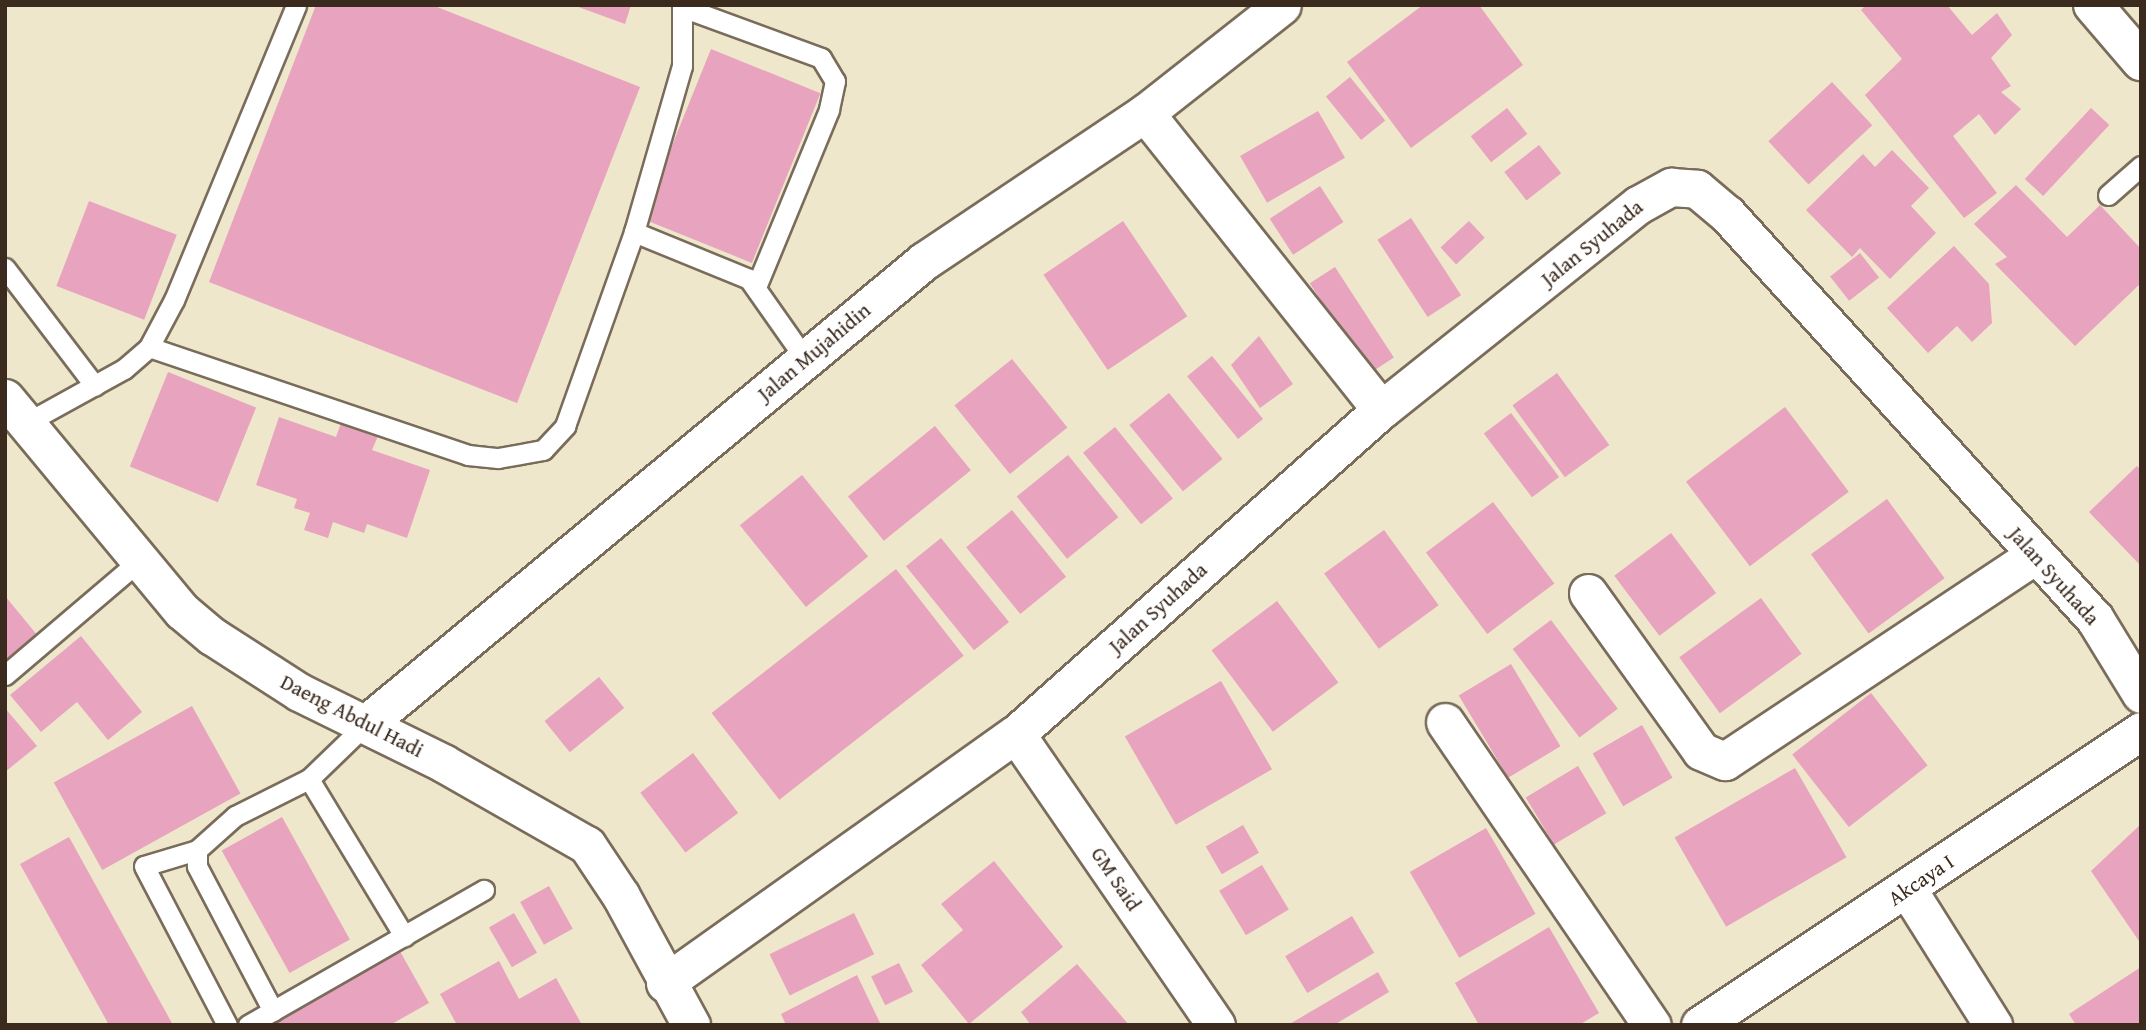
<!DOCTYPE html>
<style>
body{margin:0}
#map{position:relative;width:2146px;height:1030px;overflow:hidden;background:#eee7cb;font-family:"Gentium Book Plus",serif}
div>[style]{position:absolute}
.building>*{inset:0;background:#e8a3be;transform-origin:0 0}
.roads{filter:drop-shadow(2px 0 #7a6c5b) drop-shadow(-2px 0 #7a6c5b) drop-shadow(0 2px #7a6c5b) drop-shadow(0 -2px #7a6c5b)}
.lane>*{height:19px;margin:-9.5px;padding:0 9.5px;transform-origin:9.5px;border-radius:9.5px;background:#fff}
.street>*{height:37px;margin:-18.5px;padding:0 18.5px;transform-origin:18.5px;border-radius:18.5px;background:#fff}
.secondary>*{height:38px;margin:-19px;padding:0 19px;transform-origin:19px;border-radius:19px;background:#fff}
span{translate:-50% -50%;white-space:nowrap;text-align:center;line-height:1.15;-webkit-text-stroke:5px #fff;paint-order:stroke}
.street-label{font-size:21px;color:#3b2a1e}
.frame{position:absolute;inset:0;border:7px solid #3b2a1e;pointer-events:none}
</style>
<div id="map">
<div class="building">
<div style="clip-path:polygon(316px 5px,432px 5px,640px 87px,517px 403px,209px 282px)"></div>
<div style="clip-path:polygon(573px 5px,631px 5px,625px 24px)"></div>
<div style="clip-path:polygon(1423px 5px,1479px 5px,1523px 65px,1411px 148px,1347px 62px)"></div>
<div style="clip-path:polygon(1866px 5px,1947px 5px,1972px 35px,1997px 13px,2012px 35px,1991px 58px,2011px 86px,2001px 92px,2021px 109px,1995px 135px,1979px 114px,1953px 136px,1997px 193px,1964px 218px,1865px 95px,1902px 59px,1861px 10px)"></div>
<div style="left:711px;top:49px;width:118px;height:183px;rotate:22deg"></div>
<div style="left:1350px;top:77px;width:56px;height:31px;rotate:51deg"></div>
<div style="left:1832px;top:82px;width:59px;height:87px;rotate:47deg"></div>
<div style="left:1507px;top:108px;width:33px;height:46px;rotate:52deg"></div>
<div style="left:2091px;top:108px;width:25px;height:97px;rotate:43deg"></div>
<div style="left:1318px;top:111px;width:54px;height:90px;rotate:60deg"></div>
<div style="left:1539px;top:145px;width:36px;height:44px;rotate:52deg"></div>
<div style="clip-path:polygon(1892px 150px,1929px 188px,1911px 206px,1936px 233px,1890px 279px,1860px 248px,1852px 257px,1806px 210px,1863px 154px,1875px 167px)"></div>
<div style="clip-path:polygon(2016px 185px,2067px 237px,2100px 205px,2141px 249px,2141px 283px,2075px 346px,1995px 264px,2007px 257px,1974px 224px)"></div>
<div style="left:1320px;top:186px;width:43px;height:60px;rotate:57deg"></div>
<div style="left:89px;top:201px;width:94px;height:91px;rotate:21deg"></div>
<div style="left:1411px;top:218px;width:92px;height:40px;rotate:57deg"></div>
<div style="left:1123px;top:221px;width:115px;height:96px;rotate:56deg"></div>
<div style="left:1469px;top:221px;width:23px;height:39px;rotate:47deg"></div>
<div style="clip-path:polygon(1954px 246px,1989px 284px,1992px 323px,1972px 342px,1957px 326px,1928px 353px,1887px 308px)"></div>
<div style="left:1860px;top:253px;width:31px;height:38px;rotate:52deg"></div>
<div style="left:1335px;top:267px;width:108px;height:30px;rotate:57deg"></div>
<div style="clip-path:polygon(1259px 336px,1293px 384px,1260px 408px,1231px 365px)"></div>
<div style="left:1212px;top:356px;width:81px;height:32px;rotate:51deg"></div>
<div style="left:1012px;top:359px;width:88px;height:74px;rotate:51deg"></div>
<div style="left:168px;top:372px;width:95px;height:102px;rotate:22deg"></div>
<div style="left:1557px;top:373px;width:89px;height:55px;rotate:54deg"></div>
<div style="left:1169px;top:393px;width:85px;height:51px;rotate:51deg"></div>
<div style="left:1785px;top:407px;width:106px;height:124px;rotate:53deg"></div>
<div style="left:1511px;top:413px;width:80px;height:34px;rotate:53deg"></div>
<div style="clip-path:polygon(279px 417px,336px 437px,341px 423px,378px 436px,372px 450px,430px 470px,407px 538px,367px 524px,364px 533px,333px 522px,328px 538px,304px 530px,310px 513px,294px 508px,297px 499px,256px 485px)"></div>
<div style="left:935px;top:426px;width:57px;height:112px;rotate:51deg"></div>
<div style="left:1115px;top:427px;width:92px;height:41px;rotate:51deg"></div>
<div style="left:1068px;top:455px;width:80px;height:66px;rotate:51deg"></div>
<div style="clip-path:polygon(2137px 466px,2141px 470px,2141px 566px,2089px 512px)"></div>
<div style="left:802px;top:475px;width:105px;height:80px;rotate:51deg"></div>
<div style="left:1887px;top:499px;width:98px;height:94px;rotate:54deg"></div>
<div style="left:1493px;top:502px;width:102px;height:84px;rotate:53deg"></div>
<div style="left:1012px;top:510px;width:86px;height:59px;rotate:51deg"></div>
<div style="left:1384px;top:530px;width:93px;height:74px;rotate:54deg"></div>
<div style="left:1671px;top:533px;width:75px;height:71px;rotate:53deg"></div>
<div style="left:941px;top:538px;width:108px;height:45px;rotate:51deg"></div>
<div style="left:896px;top:569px;width:110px;height:234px;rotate:52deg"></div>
<div style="clip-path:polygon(5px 596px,38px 636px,5px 663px)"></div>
<div style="left:1761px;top:598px;width:69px;height:101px;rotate:54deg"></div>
<div style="left:1277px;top:601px;width:102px;height:82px;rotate:53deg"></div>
<div style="left:1551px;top:620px;width:111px;height:48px;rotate:53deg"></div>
<div style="clip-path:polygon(81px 636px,142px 712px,108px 740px,77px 702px,41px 732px,10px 695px)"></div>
<div style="left:1511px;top:664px;width:96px;height:61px;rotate:59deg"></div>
<div style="left:599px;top:677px;width:40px;height:70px;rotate:51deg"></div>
<div style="left:1221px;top:681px;width:102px;height:111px;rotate:60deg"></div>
<div style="left:1871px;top:693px;width:92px;height:100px;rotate:52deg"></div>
<div style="left:192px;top:706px;width:100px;height:158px;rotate:61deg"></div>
<div style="clip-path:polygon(5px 708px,37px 746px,5px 772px)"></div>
<div style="left:1642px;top:725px;width:61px;height:57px;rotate:60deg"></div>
<div style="left:693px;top:753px;width:75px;height:66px;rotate:53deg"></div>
<div style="left:1578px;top:766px;width:55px;height:61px;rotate:59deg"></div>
<div style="left:1795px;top:768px;width:103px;height:139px;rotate:60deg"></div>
<div style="left:282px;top:817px;width:140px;height:69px;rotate:61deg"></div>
<div style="clip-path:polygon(2141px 824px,2141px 944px,2091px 871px)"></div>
<div style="left:1243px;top:825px;width:32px;height:43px;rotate:60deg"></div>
<div style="left:1486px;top:828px;width:99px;height:88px;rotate:60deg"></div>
<div style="clip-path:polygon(69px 837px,173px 1025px,109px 1025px,20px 864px)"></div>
<div style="clip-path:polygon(994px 861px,1063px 947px,969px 1024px,921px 965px,963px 930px,941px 904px)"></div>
<div style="left:1262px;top:865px;width:52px;height:50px;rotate:59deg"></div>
<div style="left:549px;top:886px;width:49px;height:33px;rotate:61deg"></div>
<div style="left:514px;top:913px;width:46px;height:29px;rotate:60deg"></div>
<div style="left:854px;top:913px;width:46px;height:94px;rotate:64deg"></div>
<div style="left:1352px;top:916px;width:43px;height:78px;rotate:59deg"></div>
<div style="clip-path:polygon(1549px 927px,1599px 1013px,1579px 1025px,1479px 1025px,1455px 983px)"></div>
<div style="clip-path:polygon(397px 946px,429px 1003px,390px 1025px,256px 1025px)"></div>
<div style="clip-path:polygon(499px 961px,519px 999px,556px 978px,582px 1025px,457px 1025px,440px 994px)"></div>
<div style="left:899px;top:963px;width:32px;height:31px;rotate:64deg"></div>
<div style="clip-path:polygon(1077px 964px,1129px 1025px,1031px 1025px,1021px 1012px)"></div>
<div style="clip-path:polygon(2141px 967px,2141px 1025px,2076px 1025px,2069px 1014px)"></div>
<div style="clip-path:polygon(1378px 972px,1389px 992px,1334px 1025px,1288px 1025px)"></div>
<div style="clip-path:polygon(857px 975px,881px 1025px,786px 1025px,781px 1014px)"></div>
</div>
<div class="roads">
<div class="lane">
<div style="left:682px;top:7px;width:148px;rotate:20.1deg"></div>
<div style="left:821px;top:58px;width:27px;rotate:59deg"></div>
<div style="left:835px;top:81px;width:30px;rotate:102deg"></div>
<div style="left:829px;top:110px;width:191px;rotate:112.4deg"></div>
<div style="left:2108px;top:195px;width:44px;rotate:-41.3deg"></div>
<div style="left:634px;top:232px;width:124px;rotate:22.2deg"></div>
<div style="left:749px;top:279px;width:99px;rotate:54.9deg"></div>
<div style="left:5px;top:268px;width:148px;rotate:52.7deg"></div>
<div style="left:149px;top:347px;width:337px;rotate:18.7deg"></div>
<div style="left:468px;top:455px;width:30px;rotate:6deg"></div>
<div style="left:498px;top:458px;width:46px;rotate:-10.1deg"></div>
<div style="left:543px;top:450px;width:33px;rotate:-47deg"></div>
<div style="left:565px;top:426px;width:206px;rotate:-70.4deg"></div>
<div style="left:634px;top:232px;width:173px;rotate:-73.9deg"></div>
<div style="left:682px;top:66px;width:61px;rotate:-90deg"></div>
<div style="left:26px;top:423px;width:112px;rotate:-28.9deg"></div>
<div style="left:124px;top:369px;width:33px;rotate:-41deg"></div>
<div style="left:149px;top:347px;width:53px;rotate:-62deg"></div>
<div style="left:174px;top:300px;width:319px;rotate:-67.5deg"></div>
<div style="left:5px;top:675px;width:177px;rotate:-40.4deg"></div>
<div style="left:309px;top:779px;width:184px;rotate:58.8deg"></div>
<div style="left:197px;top:850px;width:55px;rotate:163.2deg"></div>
<div style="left:144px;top:866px;width:179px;rotate:62.4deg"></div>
<div style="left:273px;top:1011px;width:164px;rotate:-117.7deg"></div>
<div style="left:197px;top:866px;width:16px;rotate:-90deg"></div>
<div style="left:197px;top:850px;width:51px;rotate:-41.8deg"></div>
<div style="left:235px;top:816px;width:83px;rotate:-26.6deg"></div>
<div style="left:309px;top:779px;width:79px;rotate:-44deg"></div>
<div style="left:248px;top:1025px;width:272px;rotate:-29.8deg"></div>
</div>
<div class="street">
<div style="left:1145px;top:113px;width:379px;rotate:51.5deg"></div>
<div style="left:5px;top:398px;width:277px;rotate:50.3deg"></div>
<div style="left:182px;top:611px;width:39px;rotate:40deg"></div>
<div style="left:212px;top:636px;width:103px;rotate:32.8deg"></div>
<div style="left:299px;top:692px;width:161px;rotate:26.2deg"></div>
<div style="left:443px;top:763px;width:166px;rotate:29.7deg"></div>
<div style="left:587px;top:845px;width:61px;rotate:56.3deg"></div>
<div style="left:621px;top:896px;width:147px;rotate:61.5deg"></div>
<div style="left:1588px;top:593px;width:194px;rotate:54.4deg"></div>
<div style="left:1701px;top:751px;width:26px;rotate:23deg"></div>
<div style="left:1725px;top:761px;width:372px;rotate:-33.6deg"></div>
<div style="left:1445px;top:722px;width:367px;rotate:55.7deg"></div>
<div style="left:366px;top:724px;width:725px;rotate:-39.68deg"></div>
<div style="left:924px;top:261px;width:266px;rotate:-33.8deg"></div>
<div style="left:1145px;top:113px;width:174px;rotate:-38.2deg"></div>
<div style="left:1016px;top:734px;width:353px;rotate:55.5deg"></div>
<div style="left:1908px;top:890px;width:160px;rotate:57.8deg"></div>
<div style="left:665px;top:983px;width:430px;rotate:-35.4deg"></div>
<div style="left:1016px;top:734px;width:488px;rotate:-41.6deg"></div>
<div style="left:1381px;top:410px;width:329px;rotate:-38.6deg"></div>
<div style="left:1638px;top:205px;width:38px;rotate:-29deg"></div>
<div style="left:1671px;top:187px;width:26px;rotate:4deg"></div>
<div style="left:1697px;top:189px;width:39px;rotate:40deg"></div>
<div style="left:1727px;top:214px;width:547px;rotate:47.74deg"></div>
<div style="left:2095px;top:619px;width:88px;rotate:58.5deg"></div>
<div style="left:1700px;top:1025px;width:530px;rotate:-33.69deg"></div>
</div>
<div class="secondary">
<div style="left:2093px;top:5px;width:74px;rotate:49.4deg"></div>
</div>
</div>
<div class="street-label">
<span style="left:1592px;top:243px;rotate:-39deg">Jalan Syuhada</span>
<span style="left:814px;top:352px;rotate:-40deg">Jalan Mujahidin</span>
<span style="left:2054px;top:576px;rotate:48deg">Jalan Syuhada</span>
<span style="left:1158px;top:608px;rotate:-42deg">Jalan Syuhada</span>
<span style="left:352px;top:716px;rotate:27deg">Daeng Abdul Hadi</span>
<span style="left:1116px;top:879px;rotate:56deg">GM Said</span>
<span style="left:1921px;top:880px;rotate:-34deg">Akcaya I</span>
</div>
<div class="frame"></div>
</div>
